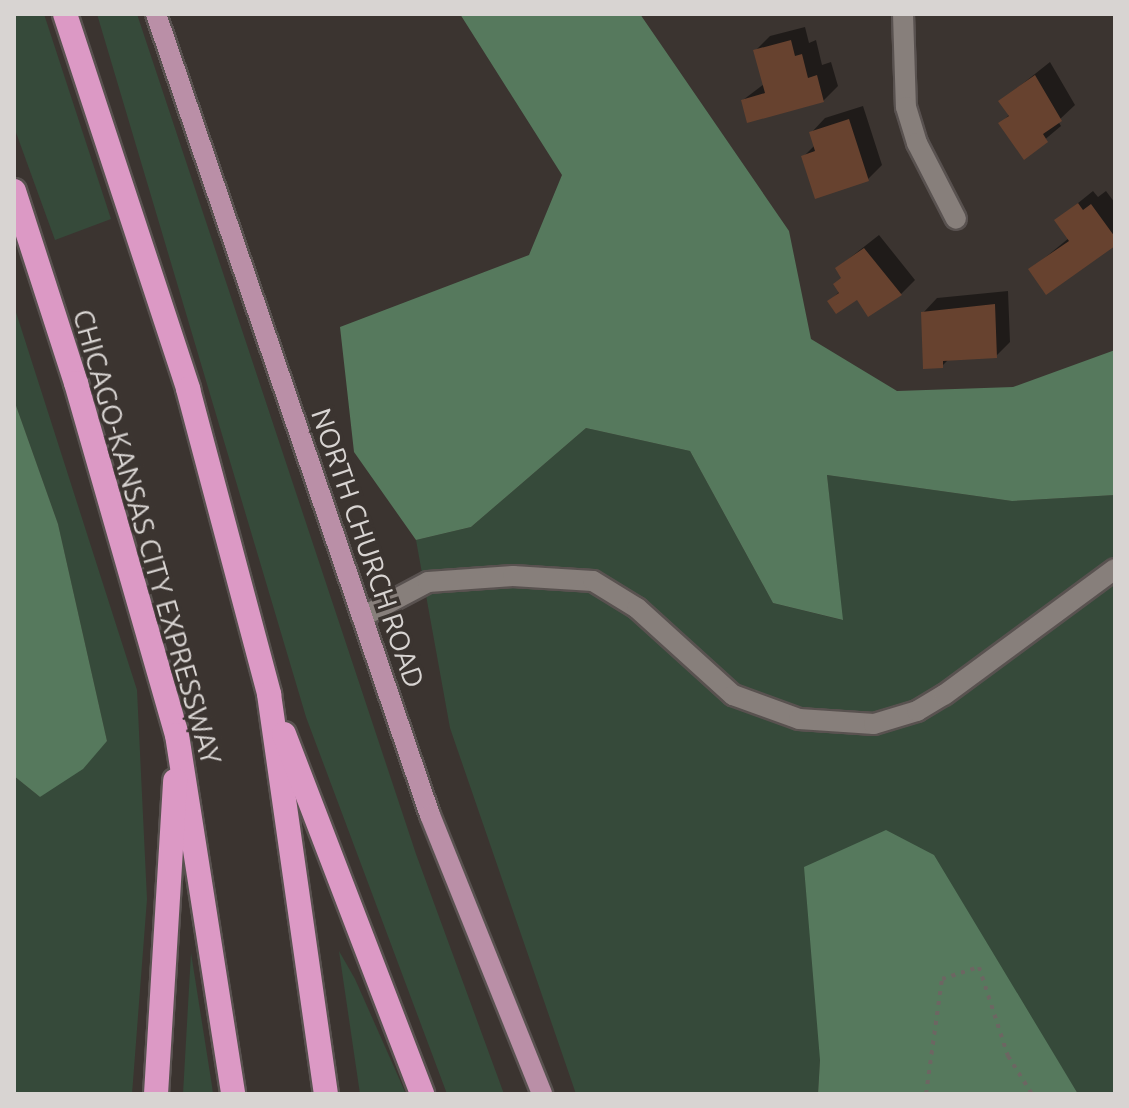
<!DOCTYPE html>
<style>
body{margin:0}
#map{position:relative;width:1129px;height:1108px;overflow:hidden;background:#3b3430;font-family:Ubuntu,sans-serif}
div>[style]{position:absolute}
.green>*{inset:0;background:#364a3a}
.forest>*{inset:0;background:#56795d}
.shadow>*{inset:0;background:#0007}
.building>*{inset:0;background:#67422f}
.path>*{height:4px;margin-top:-2px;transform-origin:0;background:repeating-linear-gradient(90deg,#6c6662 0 4px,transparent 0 10px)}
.roads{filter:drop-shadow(2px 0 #595250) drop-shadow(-2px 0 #595250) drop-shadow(0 2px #595250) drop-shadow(0 -2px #595250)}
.minor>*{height:20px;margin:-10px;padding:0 10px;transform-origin:10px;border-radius:10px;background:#877f7b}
.major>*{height:20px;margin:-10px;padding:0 10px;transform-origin:10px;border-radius:10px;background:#ba8fa7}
.highway>*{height:24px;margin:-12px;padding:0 12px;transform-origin:12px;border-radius:12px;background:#dc99c5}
span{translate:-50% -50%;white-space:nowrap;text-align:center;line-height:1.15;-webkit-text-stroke:7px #3b3430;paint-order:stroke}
.street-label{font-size:28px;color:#d8d4d2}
.frame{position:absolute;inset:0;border:16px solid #d8d4d2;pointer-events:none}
</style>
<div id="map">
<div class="green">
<div style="clip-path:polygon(14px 14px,44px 14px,111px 219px,55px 240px,14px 127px)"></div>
<div style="clip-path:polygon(97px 14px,137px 14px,416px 854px,504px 1094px,447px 1094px,306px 717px)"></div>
<div style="clip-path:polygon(14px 306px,137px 690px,147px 899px,132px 1094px,14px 1094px,14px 776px,40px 797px,107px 741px,58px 524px,14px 400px)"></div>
<div style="clip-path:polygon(586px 428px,690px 451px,773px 603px,842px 620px,827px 475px,1012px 501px,1115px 495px,1115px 1094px,1078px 1094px,1050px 1049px,820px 1060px,818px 1094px,576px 1094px,450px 728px,416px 540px,471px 527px)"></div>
<div style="clip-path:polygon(339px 951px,355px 979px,406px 1094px,360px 1094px)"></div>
<div style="clip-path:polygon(191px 953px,212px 1086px,213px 1094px,183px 1094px)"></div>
</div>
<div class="forest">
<div style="clip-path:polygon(460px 14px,640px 14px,789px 231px,811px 339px,897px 391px,1013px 387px,1115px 350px,1115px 495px,1012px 501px,827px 475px,843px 620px,773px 603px,690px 451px,586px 428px,471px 527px,416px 540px,354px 452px,340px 327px,529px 255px,562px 175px)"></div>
<div style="clip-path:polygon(14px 400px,58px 524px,107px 741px,83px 769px,40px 797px,14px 776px)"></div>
<div style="clip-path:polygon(886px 830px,934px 855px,1078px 1094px,818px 1094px,820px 1060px,804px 867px)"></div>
</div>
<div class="shadow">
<div style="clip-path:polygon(805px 27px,809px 43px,816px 40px,822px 65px,831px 62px,838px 86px,823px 101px,743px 100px,764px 84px,756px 50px,770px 36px)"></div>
<div style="clip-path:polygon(1050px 62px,1075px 105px,1058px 121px,1061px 126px,1024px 157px,1001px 123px,1010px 114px,1001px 101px)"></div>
<div style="clip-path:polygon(863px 106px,882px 165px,868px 179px,803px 157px,815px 145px,811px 133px,825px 118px)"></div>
<div style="clip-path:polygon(1093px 191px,1098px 197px,1106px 191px,1115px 203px,1115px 243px,1030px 270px,1069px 238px,1057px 220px)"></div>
<div style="clip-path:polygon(879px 235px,915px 280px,901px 294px,830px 301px,840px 291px,843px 276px,837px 268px)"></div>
<div style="clip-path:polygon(1008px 291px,1010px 342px,996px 356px,950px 358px,942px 366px,923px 313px,937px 298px)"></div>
</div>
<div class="building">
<div style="clip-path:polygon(791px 40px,795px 56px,802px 54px,808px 78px,817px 75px,824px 102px,747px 123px,741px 100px,765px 93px,753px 50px)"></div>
<div style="clip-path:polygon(1035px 75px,1062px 121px,1043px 134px,1048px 142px,1024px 160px,998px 123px,1009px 116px,998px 101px)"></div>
<div style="clip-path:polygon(849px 119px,869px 181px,815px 199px,801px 156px,815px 151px,809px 132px)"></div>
<div style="clip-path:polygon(1078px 203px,1083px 210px,1091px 204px,1115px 237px,1115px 246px,1046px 295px,1028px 269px,1069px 241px,1054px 220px)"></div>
<div style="clip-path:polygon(864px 248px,902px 295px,868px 317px,857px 300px,836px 314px,827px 301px,839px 293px,833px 284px,841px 278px,835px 268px)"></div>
<div style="clip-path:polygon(995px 304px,997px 358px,943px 361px,943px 368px,923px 369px,921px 312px)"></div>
</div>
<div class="path">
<div style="left:926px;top:1094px;width:116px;rotate:-82.1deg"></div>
<div style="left:942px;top:979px;width:39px;rotate:-18deg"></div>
<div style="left:979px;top:967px;width:94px;rotate:72deg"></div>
<div style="left:1008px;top:1056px;width:45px;rotate:57.7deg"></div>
</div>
<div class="roads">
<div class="minor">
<div style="left:903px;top:14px;width:93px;rotate:88.2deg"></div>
<div style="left:906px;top:107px;width:38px;rotate:73deg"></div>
<div style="left:917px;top:143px;width:85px;rotate:62.8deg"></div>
<div style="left:362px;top:617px;width:75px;rotate:-27.9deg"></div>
<div style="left:428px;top:582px;width:85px;rotate:-4deg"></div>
<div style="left:513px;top:576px;width:80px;rotate:3.6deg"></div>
<div style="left:593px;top:581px;width:52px;rotate:31.5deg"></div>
<div style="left:637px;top:608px;width:130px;rotate:42.2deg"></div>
<div style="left:733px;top:695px;width:70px;rotate:20deg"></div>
<div style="left:799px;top:719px;width:75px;rotate:3.8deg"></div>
<div style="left:874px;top:724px;width:45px;rotate:-16.8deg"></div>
<div style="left:917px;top:711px;width:31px;rotate:-31deg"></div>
<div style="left:944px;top:695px;width:212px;rotate:-36.4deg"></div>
</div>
<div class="major">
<div style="left:156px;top:14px;width:847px;rotate:71.12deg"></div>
<div style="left:430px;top:815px;width:301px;rotate:68.1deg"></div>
</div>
<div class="highway">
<div style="left:65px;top:14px;width:395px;rotate:71.8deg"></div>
<div style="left:188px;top:389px;width:316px;rotate:75.1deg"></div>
<div style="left:269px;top:694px;width:404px;rotate:81.9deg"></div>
<div style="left:14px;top:191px;width:202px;rotate:72.1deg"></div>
<div style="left:76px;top:383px;width:366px;rotate:74deg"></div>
<div style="left:177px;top:735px;width:363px;rotate:81.1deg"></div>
<div style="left:284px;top:734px;width:386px;rotate:69deg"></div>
<div style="left:156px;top:1094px;width:314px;rotate:-86.5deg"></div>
</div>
</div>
<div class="street-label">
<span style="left:147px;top:537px;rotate:74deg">CHICAGO-KANSAS CITY EXPRESSWAY</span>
<span style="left:368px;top:548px;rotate:71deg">NORTH CHURCH ROAD</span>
</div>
<div class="frame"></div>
</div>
